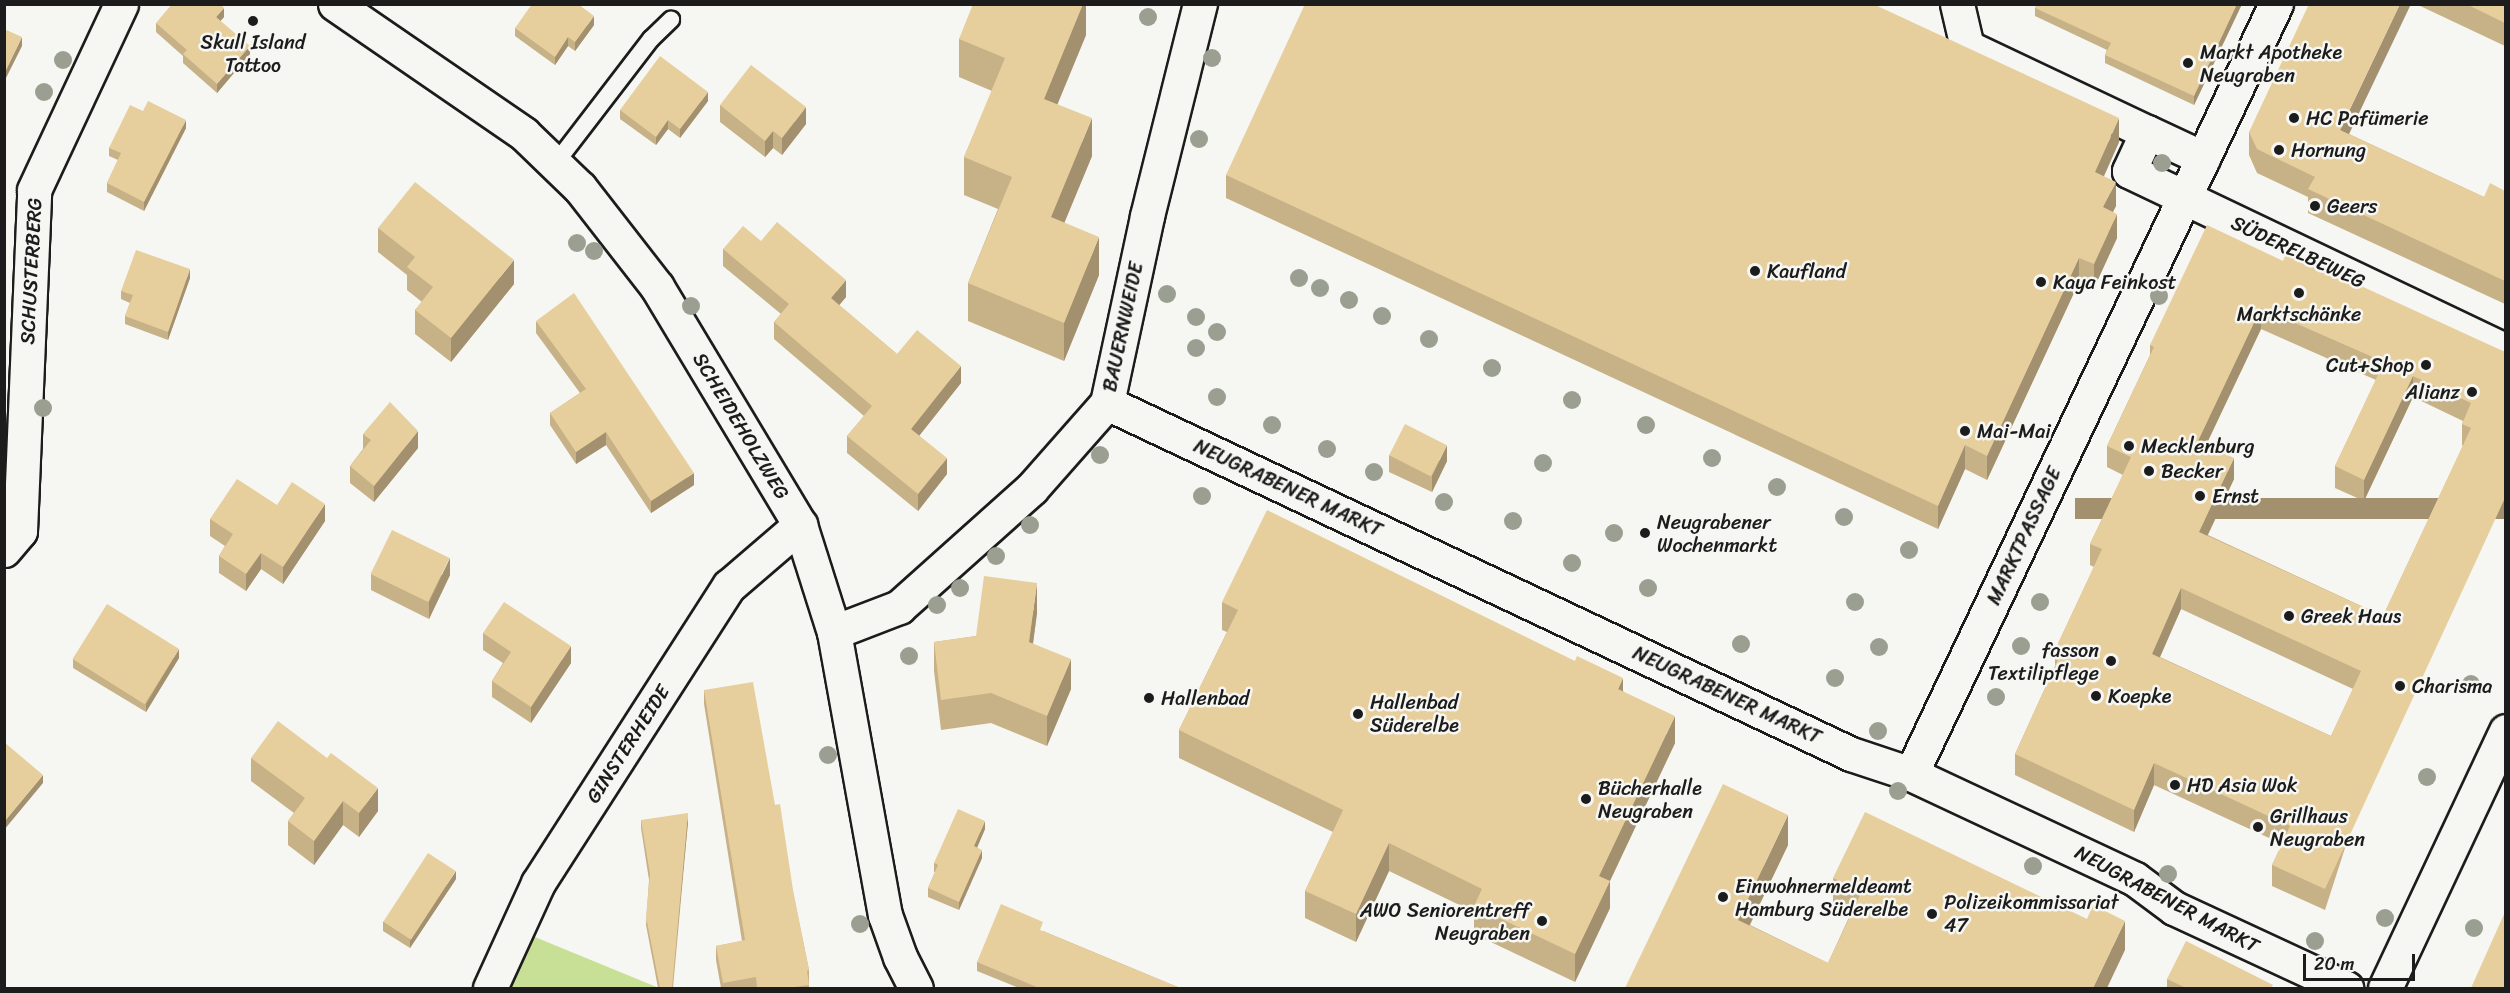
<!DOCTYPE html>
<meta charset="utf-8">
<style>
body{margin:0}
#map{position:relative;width:2510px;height:993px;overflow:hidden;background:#f6f6f2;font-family:Sriracha,sans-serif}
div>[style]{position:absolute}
.green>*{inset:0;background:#c8e096}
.roads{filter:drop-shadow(2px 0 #1c1c1c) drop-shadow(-2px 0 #1c1c1c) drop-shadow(0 2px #1c1c1c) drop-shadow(0 -2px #1c1c1c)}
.lane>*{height:16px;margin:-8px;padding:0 8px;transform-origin:8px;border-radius:8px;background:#f6f6f2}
.street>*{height:33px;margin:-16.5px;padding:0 16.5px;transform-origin:16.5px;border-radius:16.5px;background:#f6f6f2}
.secondary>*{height:33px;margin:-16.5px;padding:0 16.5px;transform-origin:16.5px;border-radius:16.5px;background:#f6f6f2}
.trees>*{width:18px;height:18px;margin:-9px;border-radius:50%;background:#9b9f91}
.wall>*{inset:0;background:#c7b187}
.shaded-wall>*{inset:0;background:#a2906e;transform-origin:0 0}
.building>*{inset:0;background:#e7ce9d;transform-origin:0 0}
.dots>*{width:16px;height:16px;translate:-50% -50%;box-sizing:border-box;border:3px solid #f6f6f2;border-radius:50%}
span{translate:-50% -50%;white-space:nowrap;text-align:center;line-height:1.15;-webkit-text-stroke:5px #f6f6f2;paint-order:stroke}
.poi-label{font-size:20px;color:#1c1c1c}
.left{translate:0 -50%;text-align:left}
.right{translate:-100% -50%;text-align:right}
.street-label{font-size:20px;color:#1c1c1c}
.frame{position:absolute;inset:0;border:6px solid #1c1c1c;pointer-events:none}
.scale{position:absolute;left:2303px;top:954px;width:112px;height:27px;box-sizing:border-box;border:3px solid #1c1c1c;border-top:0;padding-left:8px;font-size:18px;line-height:21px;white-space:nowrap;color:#1c1c1c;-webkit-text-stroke:4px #f6f6f2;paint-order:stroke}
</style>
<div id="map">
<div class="green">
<div style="clip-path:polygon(530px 935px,659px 988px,507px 988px)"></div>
</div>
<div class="roads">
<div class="lane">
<div style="left:555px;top:164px;width:158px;rotate:-52.5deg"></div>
<div style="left:651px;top:39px;width:28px;rotate:-44deg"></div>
</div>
<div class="street">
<div style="left:335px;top:4px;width:229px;rotate:34.5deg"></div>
<div style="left:524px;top:134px;width:78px;rotate:44deg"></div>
<div style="left:580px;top:188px;width:125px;rotate:52.1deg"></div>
<div style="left:657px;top:287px;width:278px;rotate:59deg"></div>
<div style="left:800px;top:525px;width:112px;rotate:72.4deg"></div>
<div style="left:834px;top:632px;width:288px;rotate:79.8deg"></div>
<div style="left:885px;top:915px;width:45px;rotate:70.3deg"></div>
<div style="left:900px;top:957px;width:35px;rotate:63deg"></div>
<div style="left:1957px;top:4px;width:44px;rotate:76.9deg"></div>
<div style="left:1967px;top:47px;width:199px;rotate:25.3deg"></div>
<div style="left:2147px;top:132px;width:43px;rotate:114.8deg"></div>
<div style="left:2129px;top:171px;width:418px;rotate:25.5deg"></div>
<div style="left:2147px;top:132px;width:62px;rotate:24.9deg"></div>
<div style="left:1107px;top:403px;width:823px;rotate:25.26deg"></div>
<div style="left:1851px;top:754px;width:63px;rotate:18.4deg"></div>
<div style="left:1911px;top:774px;width:247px;rotate:25.1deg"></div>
<div style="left:2135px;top:879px;width:49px;rotate:36.6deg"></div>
<div style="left:2174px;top:908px;width:190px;rotate:24.9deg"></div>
<div style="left:4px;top:550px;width:25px;rotate:-50deg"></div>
<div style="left:20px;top:531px;width:341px;rotate:-87.6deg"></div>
<div style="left:34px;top:190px;width:205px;rotate:-64.9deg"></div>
<div style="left:834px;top:632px;width:70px;rotate:-21deg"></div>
<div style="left:899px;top:607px;width:178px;rotate:-41.8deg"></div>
<div style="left:1032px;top:488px;width:113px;rotate:-48.6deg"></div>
<div style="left:1107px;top:403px;width:191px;rotate:-77.9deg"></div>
<div style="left:1147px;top:216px;width:219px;rotate:-76deg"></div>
<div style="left:1911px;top:774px;width:852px;rotate:-64.64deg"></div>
<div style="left:490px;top:988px;width:115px;rotate:-65.4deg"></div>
<div style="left:538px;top:883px;width:353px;rotate:-57.3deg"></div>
<div style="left:729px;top:586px;width:94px;rotate:-40.7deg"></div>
</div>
<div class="secondary">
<div style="left:2385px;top:988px;width:284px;rotate:-64.8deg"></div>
</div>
</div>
<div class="trees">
<div style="left:1148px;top:17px"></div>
<div style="left:1212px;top:58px"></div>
<div style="left:63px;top:60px"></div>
<div style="left:44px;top:92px"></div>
<div style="left:1199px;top:139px"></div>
<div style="left:2162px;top:163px"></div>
<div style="left:577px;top:243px"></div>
<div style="left:594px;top:251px"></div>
<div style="left:1299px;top:278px"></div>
<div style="left:1320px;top:288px"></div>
<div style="left:1167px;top:294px"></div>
<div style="left:2159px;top:296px"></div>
<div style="left:1349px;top:300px"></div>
<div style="left:691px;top:306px"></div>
<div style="left:1382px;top:316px"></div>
<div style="left:1196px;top:317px"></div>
<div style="left:1217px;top:332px"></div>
<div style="left:1429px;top:339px"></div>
<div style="left:1196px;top:348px"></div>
<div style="left:1492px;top:368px"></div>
<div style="left:1217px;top:397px"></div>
<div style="left:1572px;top:400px"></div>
<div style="left:43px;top:408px"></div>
<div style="left:1272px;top:425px"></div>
<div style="left:1646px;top:425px"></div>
<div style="left:1327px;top:449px"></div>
<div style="left:1100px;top:455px"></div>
<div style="left:1712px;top:458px"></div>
<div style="left:1543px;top:463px"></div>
<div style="left:1374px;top:472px"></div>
<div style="left:1777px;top:487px"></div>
<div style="left:1202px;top:496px"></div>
<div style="left:1444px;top:502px"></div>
<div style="left:1844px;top:517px"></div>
<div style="left:1513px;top:521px"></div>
<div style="left:1030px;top:525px"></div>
<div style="left:1614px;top:533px"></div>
<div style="left:1909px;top:550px"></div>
<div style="left:996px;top:556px"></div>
<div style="left:1572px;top:563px"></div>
<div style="left:960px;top:588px"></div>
<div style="left:1648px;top:588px"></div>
<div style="left:1855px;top:602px"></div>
<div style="left:2040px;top:602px"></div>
<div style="left:937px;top:605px"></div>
<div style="left:1741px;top:644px"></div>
<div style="left:2021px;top:646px"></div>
<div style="left:1879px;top:647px"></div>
<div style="left:909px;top:656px"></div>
<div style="left:1835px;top:678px"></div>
<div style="left:2471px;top:684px"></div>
<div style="left:1996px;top:697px"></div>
<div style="left:1878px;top:731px"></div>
<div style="left:828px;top:755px"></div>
<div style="left:2427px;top:777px"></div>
<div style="left:1898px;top:791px"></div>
<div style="left:2033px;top:866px"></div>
<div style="left:2168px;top:874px"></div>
<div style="left:2385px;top:918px"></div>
<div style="left:860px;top:924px"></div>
<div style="left:2474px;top:928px"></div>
<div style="left:2315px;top:941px"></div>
</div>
<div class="wall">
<div style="clip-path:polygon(1086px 4px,1086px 35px,1057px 104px,1092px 156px,1064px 223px,1099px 275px,1064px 361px,968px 321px,968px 283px,998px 209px,964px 195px,964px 157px,992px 91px,959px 77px,959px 39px)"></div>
<div style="clip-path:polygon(2242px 4px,2194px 105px,2105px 63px,2105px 55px,2107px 50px,2035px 16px,2035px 8px)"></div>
<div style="clip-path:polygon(2416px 4px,2505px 4px,2505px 46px)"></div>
<div style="clip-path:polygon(224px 17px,220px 21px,250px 54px,217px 93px,183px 63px,183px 56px,156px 32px,156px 23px)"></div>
<div style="clip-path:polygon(594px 25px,575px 51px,568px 46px,555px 65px,515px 36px,515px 28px)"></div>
<div style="clip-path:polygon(708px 101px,680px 138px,668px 129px,656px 145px,620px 119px,620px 110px)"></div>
<div style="clip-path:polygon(720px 105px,806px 124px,782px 155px,773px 148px,765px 157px,720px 122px)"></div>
<div style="clip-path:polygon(143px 111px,186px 128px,144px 211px,107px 192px,107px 183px,118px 160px,109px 156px,109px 148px)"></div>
<div style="clip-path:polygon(2249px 132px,2349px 134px,2484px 197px,2505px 191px,2505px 304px,2308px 213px,2308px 197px,2257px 173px,2249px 155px)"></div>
<div style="clip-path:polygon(2119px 142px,2104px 176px,2116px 206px,2113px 212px,2117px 238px,2094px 288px,2079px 282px,1987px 480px,1965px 469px,1938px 529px,1226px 198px,1226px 175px)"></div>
<div style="clip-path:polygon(378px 228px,514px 284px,451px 362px,415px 334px,415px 310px,422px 302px,407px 290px,407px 275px,378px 252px)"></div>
<div style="clip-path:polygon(761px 241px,846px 297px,839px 305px,897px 354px,961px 383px,919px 436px,947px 474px,918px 511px,847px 453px,847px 436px,864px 416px,774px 339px,774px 322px,781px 314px,723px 266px,723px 249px)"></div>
<div style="clip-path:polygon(evenodd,2283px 261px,2505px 352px,2325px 910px,2272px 886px,2272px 865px,2282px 844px,2154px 785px,2134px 832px,2015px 775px,2015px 754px,2055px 666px,2055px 650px,2094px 567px,2090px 565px,2090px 544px,2123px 475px,2107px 467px,2107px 446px,2150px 355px,2150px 345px,2283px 261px,2261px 329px,2376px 380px,2335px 466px,2335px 488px,2364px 501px,2413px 397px,2463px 421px,2462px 424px,2462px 445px,2463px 446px,2383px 616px,2208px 535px,2234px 479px,2206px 445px,2261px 329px,2283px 261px,2181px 609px,2353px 689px,2331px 736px,2160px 657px,2181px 609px)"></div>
<div style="clip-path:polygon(190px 278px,168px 340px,125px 324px,125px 316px,130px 303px,121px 299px,121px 291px)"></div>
<div style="clip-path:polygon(536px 321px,694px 485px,651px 513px,606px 445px,576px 464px,550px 425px,550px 413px,580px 393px,536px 333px)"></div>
<div style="clip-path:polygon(363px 434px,418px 448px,374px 502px,350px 483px,350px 466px,363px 449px)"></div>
<div style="clip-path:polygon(1389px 455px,1447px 461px,1432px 492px,1389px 472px)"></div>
<div style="clip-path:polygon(277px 505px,325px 521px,283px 584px,261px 569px,246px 591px,219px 573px,219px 556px,225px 546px,210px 536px,210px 519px)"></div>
<div style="clip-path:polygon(371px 574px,450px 575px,429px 619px,371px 590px)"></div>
<div style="clip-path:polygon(1222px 602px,1623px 691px,1675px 743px,1610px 881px,1610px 908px,1575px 982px,1474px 934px,1474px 912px,1389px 871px,1356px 942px,1305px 918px,1305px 891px,1333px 832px,1179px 758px,1179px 730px,1227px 632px,1222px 630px)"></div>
<div style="clip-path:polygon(1037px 613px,1033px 644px,1071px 689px,1047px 746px,991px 723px,941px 730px,934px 671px,934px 642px,976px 636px)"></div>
<div style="clip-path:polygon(483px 633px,571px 663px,531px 723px,492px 697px,492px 681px,503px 663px,483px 650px)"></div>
<div style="clip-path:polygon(179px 658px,146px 712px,73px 668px,73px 659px)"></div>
<div style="clip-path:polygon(704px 690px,775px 805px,809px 970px,809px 988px,721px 988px,716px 960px,716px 946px,742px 941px,704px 704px)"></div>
<div style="clip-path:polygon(251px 758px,378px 811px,359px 837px,343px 825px,314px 865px,288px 845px,288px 821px,294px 813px,251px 781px)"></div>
<div style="clip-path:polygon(641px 820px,688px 822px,673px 988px,658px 988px,646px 925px,649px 880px,641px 828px)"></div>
<div style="clip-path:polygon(985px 829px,977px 847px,982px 858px,959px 910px,928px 897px,928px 888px,935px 872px,934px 872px,934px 863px)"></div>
<div style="clip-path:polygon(1788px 845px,1750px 925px,1828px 963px,1850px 915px,1833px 907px,1833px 878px,2125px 950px,1625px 988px)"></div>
<div style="clip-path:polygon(456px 879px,410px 948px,383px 931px,383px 922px)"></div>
<div style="clip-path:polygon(1043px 931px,1180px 988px,1019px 988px,977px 971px,977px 962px)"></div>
<div style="clip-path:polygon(2167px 979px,2273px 988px,2167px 988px)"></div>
</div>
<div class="shaded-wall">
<div style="clip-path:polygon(1083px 4px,1086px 4px,1086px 35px,1044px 137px,1044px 99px)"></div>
<div style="clip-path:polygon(2237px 4px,2242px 4px,2194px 105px,2194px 96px)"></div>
<div style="clip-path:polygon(2400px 4px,2411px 4px,2340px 153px,2340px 130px)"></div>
<div style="clip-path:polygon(224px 8px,224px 17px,216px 26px,216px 17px)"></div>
<div style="clip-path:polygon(594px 16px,594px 25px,575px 51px,575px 42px)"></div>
<div style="clip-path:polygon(22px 37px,22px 46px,4px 82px,4px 74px)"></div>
<div style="clip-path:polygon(568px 37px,568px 46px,555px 65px,555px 57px)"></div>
<div style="clip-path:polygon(250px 46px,250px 54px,217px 93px,217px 84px)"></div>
<div style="clip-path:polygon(708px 92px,708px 101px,680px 138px,680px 129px)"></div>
<div style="clip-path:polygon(806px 107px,806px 124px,782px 155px,782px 138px)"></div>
<div style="clip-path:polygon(1092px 118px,1092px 156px,1051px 255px,1051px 217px)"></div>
<div style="clip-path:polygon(2119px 118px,2119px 142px,2095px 196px,2095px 172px)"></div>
<div style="clip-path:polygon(186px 120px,186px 128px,144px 211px,144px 202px)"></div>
<div style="clip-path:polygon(668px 120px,668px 129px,656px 145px,656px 137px)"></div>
<div style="clip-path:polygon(773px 131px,773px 148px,765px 157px,765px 141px)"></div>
<div style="clip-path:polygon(2116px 182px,2116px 206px,2103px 230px,2103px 207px)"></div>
<div style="clip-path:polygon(2117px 214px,2117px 238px,2094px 288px,2094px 264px)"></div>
<div style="clip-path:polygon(1099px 237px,1099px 275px,1064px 361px,1064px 323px)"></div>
<div style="clip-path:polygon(2079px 258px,2079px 282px,1987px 480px,1987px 456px)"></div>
<div style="clip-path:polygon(514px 260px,514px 284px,451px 362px,451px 338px)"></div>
<div style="clip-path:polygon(190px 269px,190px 278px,168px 340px,168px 332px)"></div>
<div style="clip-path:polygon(846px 280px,846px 297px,831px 315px,831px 298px)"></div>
<div style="clip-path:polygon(2261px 308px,2261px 329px,2198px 462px,2198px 441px)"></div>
<div style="clip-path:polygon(961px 366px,961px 383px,911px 446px,911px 429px)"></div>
<div style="clip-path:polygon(2413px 376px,2413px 397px,2364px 501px,2364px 480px)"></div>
<div style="clip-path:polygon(418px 431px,418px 448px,374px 502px,374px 486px)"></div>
<div style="clip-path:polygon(606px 432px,606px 445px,576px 464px,576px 452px)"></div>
<div style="clip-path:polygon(1447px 445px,1447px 461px,1432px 492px,1432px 476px)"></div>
<div style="clip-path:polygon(1965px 445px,1965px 469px,1938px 529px,1938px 506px)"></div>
<div style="clip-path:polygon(947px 458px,947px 474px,918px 511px,918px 494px)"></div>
<div style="clip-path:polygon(2234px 458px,2234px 479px,2199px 553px,2199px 532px)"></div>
<div style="clip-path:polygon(694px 473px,694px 485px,651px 513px,651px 501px)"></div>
<div style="left:2505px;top:498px;width:21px;height:430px;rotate:90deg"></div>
<div style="clip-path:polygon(325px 504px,325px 521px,283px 584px,283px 567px)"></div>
<div style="clip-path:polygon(261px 553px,261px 569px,246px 591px,246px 574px)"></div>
<div style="clip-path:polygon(450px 558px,450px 575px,429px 619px,429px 602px)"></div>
<div style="clip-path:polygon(1037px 583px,1037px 613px,1029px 672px,1029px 642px)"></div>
<div style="clip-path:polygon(2181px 588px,2181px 609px,2152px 675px,2152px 654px)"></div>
<div style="clip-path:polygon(571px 646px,571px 663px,531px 723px,531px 707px)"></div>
<div style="clip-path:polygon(179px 649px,179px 658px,146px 712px,146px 704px)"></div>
<div style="clip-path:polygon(1071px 659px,1071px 689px,1047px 746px,1047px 716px)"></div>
<div style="clip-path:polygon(1623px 678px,1623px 706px,1618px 689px)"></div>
<div style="clip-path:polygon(1675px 716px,1675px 743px,1599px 904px,1599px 876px)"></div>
<div style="clip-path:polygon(2154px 763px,2154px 785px,2134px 832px,2134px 810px)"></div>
<div style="clip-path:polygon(43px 775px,43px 783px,4px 830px,4px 822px)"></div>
<div style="clip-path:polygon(378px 788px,378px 811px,359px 837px,359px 813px)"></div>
<div style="clip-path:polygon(343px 801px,343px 825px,314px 865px,314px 841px)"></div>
<div style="clip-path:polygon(688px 813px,688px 822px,672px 988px)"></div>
<div style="clip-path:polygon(1788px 815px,1788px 845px,1738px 949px,1738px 920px)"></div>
<div style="clip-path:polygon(985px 821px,985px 829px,974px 855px,974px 846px)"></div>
<div style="clip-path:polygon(1389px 843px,1389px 871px,1356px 942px,1356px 914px)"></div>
<div style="clip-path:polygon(982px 850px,982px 858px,959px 910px,959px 902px)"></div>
<div style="clip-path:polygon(456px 871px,456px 879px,410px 948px,410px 940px)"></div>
<div style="clip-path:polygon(1610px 881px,1610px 908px,1575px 982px,1575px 954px)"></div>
<div style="clip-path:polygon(2125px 921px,2125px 950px,2107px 988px,2093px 988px)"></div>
</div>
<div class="building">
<div style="clip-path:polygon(172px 4px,220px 4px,224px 8px,216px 17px,250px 46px,217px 84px,183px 54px,187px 50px,156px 23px)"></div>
<div style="clip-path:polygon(532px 4px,578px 4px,594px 16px,575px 42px,568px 37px,555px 57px,515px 28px)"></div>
<div style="clip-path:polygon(973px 4px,1083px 4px,1044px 99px,1092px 118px,1051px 217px,1099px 237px,1064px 323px,968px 283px,1012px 177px,964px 157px,1005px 58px,959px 39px)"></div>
<div style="clip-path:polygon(1305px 4px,1873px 4px,2119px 118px,2095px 172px,2116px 182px,2103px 207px,2117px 214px,2094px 264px,2079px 258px,1987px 456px,1965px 445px,1938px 506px,1226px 175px)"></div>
<div style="clip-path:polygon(2036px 4px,2237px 4px,2194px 96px,2105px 55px,2111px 43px,2035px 8px)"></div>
<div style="clip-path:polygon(2309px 4px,2400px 4px,2340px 130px,2484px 197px,2490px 183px,2505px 191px,2505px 281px,2308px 189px,2315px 177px,2257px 149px,2249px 132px)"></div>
<div style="clip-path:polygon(2466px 4px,2505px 4px,2505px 23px)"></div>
<div style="clip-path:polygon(4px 29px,22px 37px,4px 74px)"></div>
<div style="clip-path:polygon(660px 56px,708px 92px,680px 129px,668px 120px,656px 137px,620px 110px)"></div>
<div style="clip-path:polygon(751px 65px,806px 107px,782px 138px,773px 131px,765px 141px,720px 105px)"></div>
<div style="clip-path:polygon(148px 101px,186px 120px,144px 202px,107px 183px,121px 153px,109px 148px,130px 105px,143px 111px)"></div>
<div style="clip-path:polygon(415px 182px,514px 260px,451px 338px,415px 310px,433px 287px,407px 267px,415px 257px,378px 228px)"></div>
<div style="clip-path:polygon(777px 222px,846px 280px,831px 298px,897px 354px,917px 330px,961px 366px,911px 429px,947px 458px,918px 494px,847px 436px,872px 406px,774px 322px,789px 304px,723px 249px,743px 226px,761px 241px)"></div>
<div style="clip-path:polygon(evenodd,2207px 225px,2283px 261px,2287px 252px,2505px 352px,2505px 498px,2325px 889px,2272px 865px,2290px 826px,2154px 763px,2134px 810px,2015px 754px,2061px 653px,2055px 650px,2102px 549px,2090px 544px,2131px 457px,2107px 446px,2154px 347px,2150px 345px,2207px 225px,2261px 308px,2384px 362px,2335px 466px,2364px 480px,2413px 376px,2471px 403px,2462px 424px,2471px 428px,2383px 616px,2199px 532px,2234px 458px,2198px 441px,2261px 308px,2207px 225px,2181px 588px,2361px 671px,2331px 736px,2152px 654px,2181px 588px)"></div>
<div style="clip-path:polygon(136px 250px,190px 269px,168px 332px,125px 316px,133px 295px,121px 291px)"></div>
<div style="clip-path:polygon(574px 293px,694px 473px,651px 501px,606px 432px,576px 452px,550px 413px,586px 389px,536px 321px)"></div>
<div style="clip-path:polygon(390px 402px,418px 431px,374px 486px,350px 466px,371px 440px,363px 434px)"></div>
<div style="left:1405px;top:424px;width:47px;height:35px;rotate:27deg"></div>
<div style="clip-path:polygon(237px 479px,277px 505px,292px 482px,325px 504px,283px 567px,261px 553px,246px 574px,219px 556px,233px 534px,210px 519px)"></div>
<div style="clip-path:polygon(1267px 510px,1575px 661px,1577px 656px,1623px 678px,1618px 689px,1675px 716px,1599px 876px,1610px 881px,1575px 954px,1474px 906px,1482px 889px,1389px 843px,1356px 914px,1305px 891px,1343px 810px,1179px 730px,1238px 610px,1222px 602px)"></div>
<div style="left:392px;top:530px;width:64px;height:49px;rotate:26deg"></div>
<div style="clip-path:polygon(984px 576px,1037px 583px,1029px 642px,1071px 659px,1047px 716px,991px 693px,941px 700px,934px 642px,976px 636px)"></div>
<div style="clip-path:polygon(504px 602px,571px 646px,531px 707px,492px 681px,511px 652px,483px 633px)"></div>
<div style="left:107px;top:604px;width:85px;height:65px;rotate:32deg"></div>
<div style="clip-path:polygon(753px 682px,775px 805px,780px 804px,793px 890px,809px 970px,807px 971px,809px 985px,788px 988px,757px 988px,756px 977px,723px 983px,716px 946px,745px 940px,704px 690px)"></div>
<div style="clip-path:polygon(278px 721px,327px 758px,331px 753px,378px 788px,359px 813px,343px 801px,314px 841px,288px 821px,305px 798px,251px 758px)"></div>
<div style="clip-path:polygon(4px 742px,43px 775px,4px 822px)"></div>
<div style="clip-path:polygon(1723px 784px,1788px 815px,1738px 920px,1828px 963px,1862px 891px,1833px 878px,1865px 812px,2087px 919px,2093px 905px,2125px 921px,2093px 988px,1625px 988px)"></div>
<div style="clip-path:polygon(958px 809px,985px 821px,974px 846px,982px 850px,959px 902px,928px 888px,938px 865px,934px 863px)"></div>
<div style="clip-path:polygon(688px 813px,672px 988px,660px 988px,646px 917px,650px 874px,641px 820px)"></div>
<div style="left:428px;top:853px;width:33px;height:82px;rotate:33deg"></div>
<div style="clip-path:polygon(1001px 904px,1043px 922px,1040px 930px,1180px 988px,1039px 988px,977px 962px)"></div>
<div style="clip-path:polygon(2505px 912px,2505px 988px,2471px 988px)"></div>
<div style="clip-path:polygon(2186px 941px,2273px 985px,2271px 988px,2186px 988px,2167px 979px)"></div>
</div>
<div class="dots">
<div style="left:253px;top:21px;background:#1c1c1c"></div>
<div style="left:2188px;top:63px;background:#1c1c1c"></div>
<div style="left:2294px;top:118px;background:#1c1c1c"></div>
<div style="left:2279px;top:150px;background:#1c1c1c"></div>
<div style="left:2315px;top:206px;background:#1c1c1c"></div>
<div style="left:1755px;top:271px;background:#1c1c1c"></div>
<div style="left:2041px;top:282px;background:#1c1c1c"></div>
<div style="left:2299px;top:293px;background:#1c1c1c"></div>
<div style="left:2426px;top:365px;background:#1c1c1c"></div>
<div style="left:2472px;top:392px;background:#1c1c1c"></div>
<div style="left:1965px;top:431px;background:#1c1c1c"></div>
<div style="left:2129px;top:446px;background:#1c1c1c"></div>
<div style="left:2149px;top:471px;background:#1c1c1c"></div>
<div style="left:2200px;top:496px;background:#1c1c1c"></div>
<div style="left:1645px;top:533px;background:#1c1c1c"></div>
<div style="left:2289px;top:616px;background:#1c1c1c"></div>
<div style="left:2111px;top:661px;background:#1c1c1c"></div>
<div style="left:2400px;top:686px;background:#1c1c1c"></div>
<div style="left:2096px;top:696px;background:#1c1c1c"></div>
<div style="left:1149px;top:698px;background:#1c1c1c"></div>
<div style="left:1358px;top:714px;background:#1c1c1c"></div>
<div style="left:2175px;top:785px;background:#1c1c1c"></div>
<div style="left:1586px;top:799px;background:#1c1c1c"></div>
<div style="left:2258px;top:827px;background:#1c1c1c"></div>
<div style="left:1723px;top:897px;background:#1c1c1c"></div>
<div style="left:1932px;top:914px;background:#1c1c1c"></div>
<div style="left:1542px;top:921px;background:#1c1c1c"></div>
</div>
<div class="poi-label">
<span style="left:253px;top:54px">Skull Island<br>Tattoo</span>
<span class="left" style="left:2200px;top:64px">Markt Apotheke<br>Neugraben</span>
<span class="left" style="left:2306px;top:118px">HC Pafümerie</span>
<span class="left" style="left:2291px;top:150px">Hornung</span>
<span class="left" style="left:2327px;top:206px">Geers</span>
<span class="left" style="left:1767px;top:271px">Kaufland</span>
<span class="left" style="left:2053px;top:282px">Kaya Feinkost</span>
<span style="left:2299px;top:314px">Marktschänke</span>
<span class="right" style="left:2414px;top:365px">Cut+Shop</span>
<span class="right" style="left:2460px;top:392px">Alianz</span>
<span class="left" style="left:1977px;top:431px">Mai-Mai</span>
<span class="left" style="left:2141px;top:446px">Mecklenburg</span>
<span class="left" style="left:2161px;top:471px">Becker</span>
<span class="left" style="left:2212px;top:496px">Ernst</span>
<span class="left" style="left:1657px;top:534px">Neugrabener<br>Wochenmarkt</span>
<span class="left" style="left:2301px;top:616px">Greek Haus</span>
<span class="right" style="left:2099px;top:662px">fasson<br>Textilipflege</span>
<span class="left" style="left:2412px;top:686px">Charisma</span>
<span class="left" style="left:2108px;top:696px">Koepke</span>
<span class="left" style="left:1161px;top:698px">Hallenbad</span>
<span class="left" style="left:1370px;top:714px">Hallenbad<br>Süderelbe</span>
<span class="left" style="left:2187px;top:785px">HD Asia Wok</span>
<span class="left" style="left:1598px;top:800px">Bücherhalle<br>Neugraben</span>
<span class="left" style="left:2270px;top:828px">Grillhaus<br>Neugraben</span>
<span class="left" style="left:1735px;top:898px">Einwohnermeldeamt<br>Hamburg Süderelbe</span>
<span class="left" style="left:1944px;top:914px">Polizeikommissariat<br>47</span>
<span class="right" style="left:1530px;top:922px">AWO Seniorentreff<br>Neugraben</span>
</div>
<div class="street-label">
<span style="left:2298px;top:252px;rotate:25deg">SÜDERELBEWEG</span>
<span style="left:31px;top:271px;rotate:-87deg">SCHUSTERBERG</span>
<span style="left:1123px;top:327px;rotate:-78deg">BAUERNWEIDE</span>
<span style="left:741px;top:426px;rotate:59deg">SCHEIDEHOLZWEG</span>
<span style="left:1288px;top:488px;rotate:25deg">NEUGRABENER MARKT</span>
<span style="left:2024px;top:536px;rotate:-65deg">MARKTPASSAGE</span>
<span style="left:1727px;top:695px;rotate:25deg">NEUGRABENER MARKT</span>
<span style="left:628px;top:744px;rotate:-57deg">GINSTERHEIDE</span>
<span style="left:2167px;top:899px;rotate:28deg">NEUGRABENER MARKT</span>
</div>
<div class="frame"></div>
<div class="scale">20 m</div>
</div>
